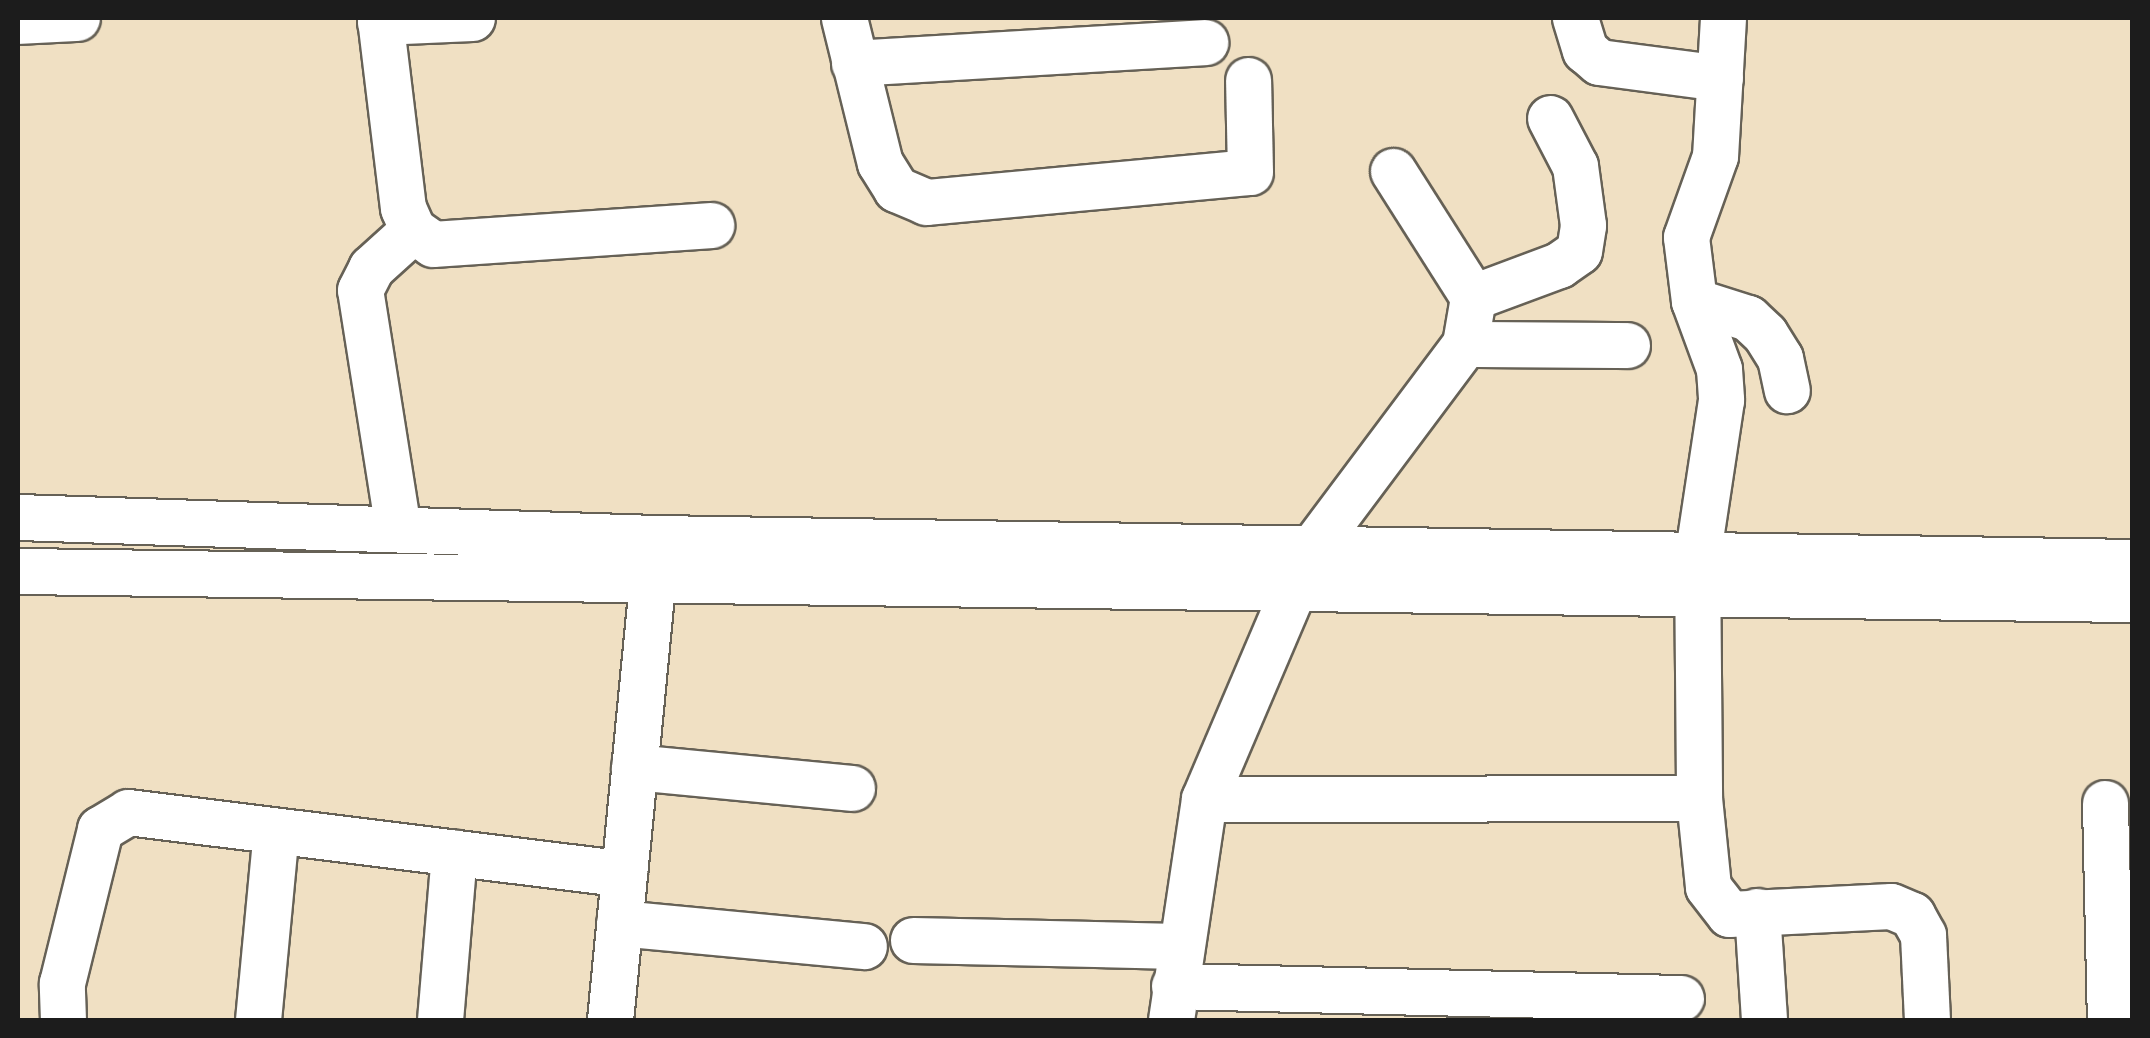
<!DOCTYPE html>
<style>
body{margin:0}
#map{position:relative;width:2150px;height:1038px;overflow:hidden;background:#f0e0c3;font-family:Dekko,sans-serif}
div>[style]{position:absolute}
.roads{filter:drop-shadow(2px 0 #666156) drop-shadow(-2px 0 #666156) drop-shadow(0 2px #666156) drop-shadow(0 -2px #666156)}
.minor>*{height:45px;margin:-22.5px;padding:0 22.5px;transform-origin:22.5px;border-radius:22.5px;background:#fff}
span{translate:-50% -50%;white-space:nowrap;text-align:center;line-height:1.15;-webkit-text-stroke:8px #f6f6f2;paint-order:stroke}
.frame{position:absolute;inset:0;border:20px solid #1c1c1c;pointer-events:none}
</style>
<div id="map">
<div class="roads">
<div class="minor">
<div style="left:380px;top:18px;width:191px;rotate:83.1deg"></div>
<div style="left:403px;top:208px;width:24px;rotate:66deg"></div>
<div style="left:413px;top:230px;width:24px;rotate:35deg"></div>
<div style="left:433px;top:244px;width:279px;rotate:-3.9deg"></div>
<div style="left:844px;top:18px;width:149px;rotate:76.1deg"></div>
<div style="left:880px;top:163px;width:31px;rotate:58deg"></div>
<div style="left:896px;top:189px;width:33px;rotate:23deg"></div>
<div style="left:926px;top:202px;width:325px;rotate:-5.3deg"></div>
<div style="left:1250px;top:172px;width:92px;rotate:-91.2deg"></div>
<div style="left:1575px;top:18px;width:34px;rotate:73deg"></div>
<div style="left:1585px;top:50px;width:18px;rotate:41deg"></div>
<div style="left:1599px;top:62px;width:122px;rotate:7.5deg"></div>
<div style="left:1723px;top:18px;width:138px;rotate:93.3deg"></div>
<div style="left:1715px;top:156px;width:86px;rotate:109.7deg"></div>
<div style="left:1686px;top:237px;width:64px;rotate:82.9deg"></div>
<div style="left:1694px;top:301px;width:72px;rotate:69.8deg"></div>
<div style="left:1719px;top:369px;width:31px;rotate:86deg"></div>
<div style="left:1721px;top:400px;width:160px;rotate:98.6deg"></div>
<div style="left:1697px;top:558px;width:240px;rotate:89.5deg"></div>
<div style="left:1699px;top:798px;width:89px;rotate:84.2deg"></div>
<div style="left:1708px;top:887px;width:34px;rotate:52deg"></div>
<div style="left:1729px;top:914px;width:162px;rotate:-2.8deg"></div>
<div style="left:1891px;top:906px;width:23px;rotate:23deg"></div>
<div style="left:1912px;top:915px;width:23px;rotate:61deg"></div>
<div style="left:1923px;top:935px;width:85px;rotate:87.3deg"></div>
<div style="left:18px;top:21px;width:59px;rotate:-2.9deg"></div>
<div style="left:380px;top:22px;width:92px;rotate:-2.5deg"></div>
<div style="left:854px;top:63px;width:352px;rotate:-3.4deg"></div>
<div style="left:1393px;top:171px;width:149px;rotate:57.6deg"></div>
<div style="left:1694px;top:301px;width:57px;rotate:17.5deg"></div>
<div style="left:1748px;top:318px;width:23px;rotate:43deg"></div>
<div style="left:1765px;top:334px;width:28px;rotate:58deg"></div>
<div style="left:1780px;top:358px;width:33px;rotate:78deg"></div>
<div style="left:1465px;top:344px;width:162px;rotate:0.4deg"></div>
<div style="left:18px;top:517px;width:638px;rotate:1.89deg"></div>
<div style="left:656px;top:538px;width:1476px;rotate:0.93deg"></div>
<div style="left:398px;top:529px;width:242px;rotate:-99deg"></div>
<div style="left:360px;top:290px;width:25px;rotate:-63deg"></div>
<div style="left:371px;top:268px;width:57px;rotate:-42.1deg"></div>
<div style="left:18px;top:571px;width:2114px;rotate:0.76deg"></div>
<div style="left:634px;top:767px;width:219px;rotate:5.5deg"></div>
<div style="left:1204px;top:799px;width:495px;rotate:-0.1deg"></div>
<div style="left:2105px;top:803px;width:217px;rotate:88.7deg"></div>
<div style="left:1757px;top:911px;width:109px;rotate:86.3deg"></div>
<div style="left:619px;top:923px;width:246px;rotate:5.4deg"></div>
<div style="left:913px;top:940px;width:265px;rotate:1.3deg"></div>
<div style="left:1174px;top:986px;width:507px;rotate:1.36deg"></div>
<div style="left:63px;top:1020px;width:37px;rotate:-92deg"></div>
<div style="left:62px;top:983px;width:159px;rotate:-76.1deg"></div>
<div style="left:100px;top:829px;width:33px;rotate:-31deg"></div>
<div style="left:128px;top:812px;width:500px;rotate:7.1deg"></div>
<div style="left:258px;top:1020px;width:190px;rotate:-84.6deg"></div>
<div style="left:440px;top:1020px;width:168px;rotate:-85.2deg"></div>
<div style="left:610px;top:1020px;width:472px;rotate:-84.5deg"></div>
<div style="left:1171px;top:1020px;width:223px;rotate:-81.5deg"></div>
<div style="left:1204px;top:799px;width:270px;rotate:-66.9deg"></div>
<div style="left:1310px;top:551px;width:259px;rotate:-53.2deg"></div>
<div style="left:1465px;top:344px;width:48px;rotate:-80.3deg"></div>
<div style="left:1473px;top:297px;width:92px;rotate:-20.4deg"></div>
<div style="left:1559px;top:265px;width:24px;rotate:-35deg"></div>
<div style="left:1579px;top:251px;width:26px;rotate:-81deg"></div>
<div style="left:1583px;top:225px;width:60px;rotate:-97.7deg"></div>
<div style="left:1575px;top:166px;width:54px;rotate:-117.5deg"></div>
</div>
</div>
<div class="frame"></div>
</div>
